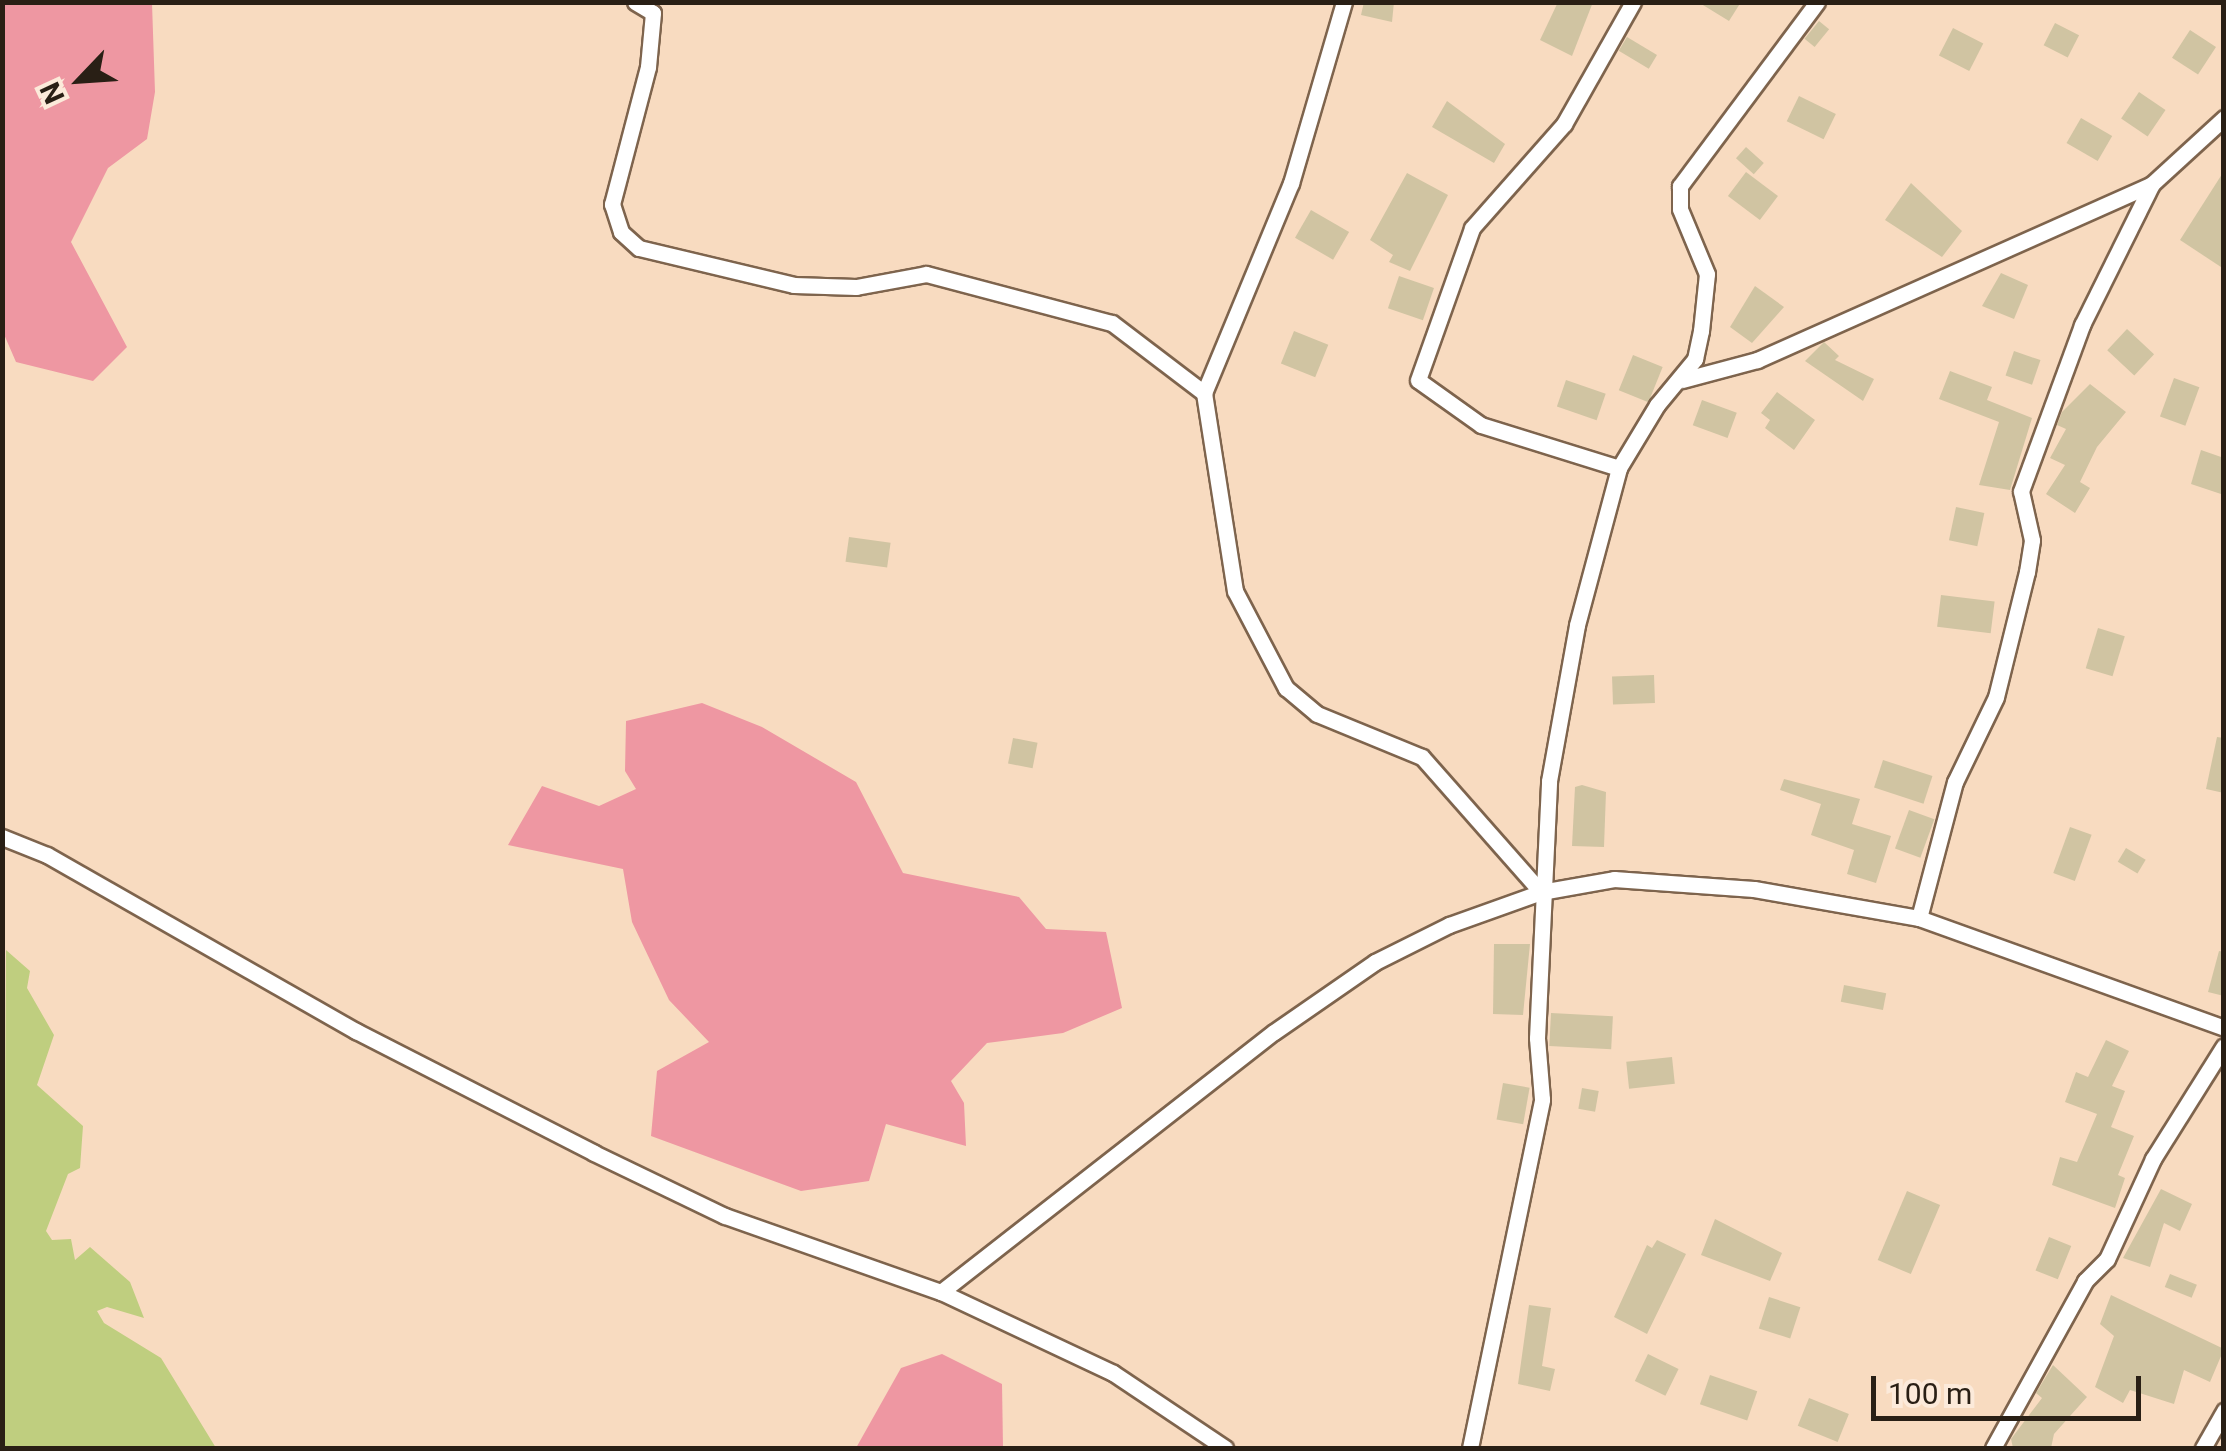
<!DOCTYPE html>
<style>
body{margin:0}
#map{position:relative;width:2226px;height:1451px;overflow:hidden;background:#f8dbc0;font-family:Roboto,sans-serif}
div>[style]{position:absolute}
.forest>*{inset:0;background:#ee97a2}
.water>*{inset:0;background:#bfce7f}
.building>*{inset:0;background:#d0c4a2;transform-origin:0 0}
.roads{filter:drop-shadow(2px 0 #7e644d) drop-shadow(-2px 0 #7e644d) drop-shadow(0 2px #7e644d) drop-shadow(0 -2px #7e644d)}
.minor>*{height:15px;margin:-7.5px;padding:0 7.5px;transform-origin:7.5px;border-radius:7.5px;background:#fff}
span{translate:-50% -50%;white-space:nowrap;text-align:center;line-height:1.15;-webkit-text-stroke:8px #fceada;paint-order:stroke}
.frame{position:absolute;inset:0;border:5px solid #291f15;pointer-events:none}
.north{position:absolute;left:30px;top:30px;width:100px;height:100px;-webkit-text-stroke:8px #fceada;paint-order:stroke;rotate:245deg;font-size:28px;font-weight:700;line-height:40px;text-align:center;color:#291f15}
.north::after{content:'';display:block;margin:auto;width:35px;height:45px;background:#291f15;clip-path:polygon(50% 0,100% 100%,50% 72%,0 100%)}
.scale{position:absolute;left:1871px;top:1376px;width:270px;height:45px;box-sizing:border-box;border:5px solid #291f15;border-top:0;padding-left:12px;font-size:30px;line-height:35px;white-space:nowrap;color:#291f15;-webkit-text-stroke:8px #fceada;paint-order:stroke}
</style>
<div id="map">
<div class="forest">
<div style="clip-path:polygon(2px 3px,152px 3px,155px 92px,147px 139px,108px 168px,71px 242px,127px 347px,93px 381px,16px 362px,3px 332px)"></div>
<div style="clip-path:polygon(702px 703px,762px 727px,856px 782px,903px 873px,1019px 897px,1046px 929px,1106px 932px,1122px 1008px,1063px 1033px,987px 1043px,951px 1081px,964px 1103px,966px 1146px,886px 1124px,869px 1181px,801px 1191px,651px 1136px,657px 1071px,709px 1042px,669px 1000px,632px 922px,623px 869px,508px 845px,542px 786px,599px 806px,636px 789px,625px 771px,626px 721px)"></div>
<div style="clip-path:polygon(942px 1354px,1002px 1384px,1003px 1448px,856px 1448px,901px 1368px)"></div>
</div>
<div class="water">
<div style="clip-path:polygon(6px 950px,30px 971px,27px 988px,54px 1035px,37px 1085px,83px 1126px,80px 1168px,68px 1174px,46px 1231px,52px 1240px,71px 1239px,75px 1260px,90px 1247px,130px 1282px,144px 1318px,107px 1307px,97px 1311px,104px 1323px,161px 1358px,216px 1448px,3px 1448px)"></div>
</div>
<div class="building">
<div style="clip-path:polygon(1364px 2px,1394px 2px,1392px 22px,1361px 15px)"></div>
<div style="clip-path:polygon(1558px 2px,1593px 2px,1572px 56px,1540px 40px)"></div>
<div style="clip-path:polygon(1698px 2px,1741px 2px,1729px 21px)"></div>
<div style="left:1819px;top:21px;width:13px;height:23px;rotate:39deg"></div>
<div style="left:2055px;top:23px;width:27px;height:25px;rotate:27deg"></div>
<div style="left:1953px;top:28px;width:34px;height:31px;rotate:27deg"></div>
<div style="left:2190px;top:30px;width:31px;height:33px;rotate:33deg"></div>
<div style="left:1627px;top:37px;width:35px;height:16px;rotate:31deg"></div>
<div style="left:2139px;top:92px;width:32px;height:32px;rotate:34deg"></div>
<div style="left:1799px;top:96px;width:41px;height:28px;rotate:26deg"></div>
<div style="clip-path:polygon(1447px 101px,1505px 144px,1494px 163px,1432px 127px)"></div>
<div style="left:2081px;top:118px;width:36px;height:29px;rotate:30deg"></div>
<div style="left:1746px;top:147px;width:24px;height:15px;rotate:42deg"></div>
<div style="clip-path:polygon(2224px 171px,2224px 269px,2180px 240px)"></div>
<div style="left:1746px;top:172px;width:40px;height:30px;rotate:37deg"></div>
<div style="clip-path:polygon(1407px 173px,1448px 195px,1410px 271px,1389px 262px,1393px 255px,1370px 240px)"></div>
<div style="clip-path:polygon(1911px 183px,1962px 231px,1942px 257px,1885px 220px)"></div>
<div style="left:1311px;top:210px;width:44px;height:32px;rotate:30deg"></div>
<div style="clip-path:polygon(2001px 273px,2028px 285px,2014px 319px,1982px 306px)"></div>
<div style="left:1399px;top:276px;width:37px;height:34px;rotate:19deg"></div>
<div style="clip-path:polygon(1755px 286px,1784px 307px,1752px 343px,1730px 327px)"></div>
<div style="left:2127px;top:329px;width:37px;height:29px;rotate:43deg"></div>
<div style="left:1294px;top:331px;width:37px;height:35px;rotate:22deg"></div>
<div style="clip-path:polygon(1824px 342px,1839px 356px,1835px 360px,1874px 379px,1863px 401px,1805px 361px)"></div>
<div style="left:2014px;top:351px;width:28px;height:26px;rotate:19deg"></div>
<div style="left:1633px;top:355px;width:32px;height:38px;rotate:22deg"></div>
<div style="clip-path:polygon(1950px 371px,1992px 387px,1987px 400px,2032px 418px,2010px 490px,1979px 485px,1999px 422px,1939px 399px)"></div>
<div style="left:2174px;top:378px;width:27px;height:41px;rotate:20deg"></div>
<div style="left:1566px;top:380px;width:42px;height:28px;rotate:19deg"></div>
<div style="clip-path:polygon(2090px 384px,2126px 412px,2097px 447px,2080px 482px,2090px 488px,2075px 513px,2046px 494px,2065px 465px,2050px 458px,2066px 429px,2057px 425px,2062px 412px)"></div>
<div style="clip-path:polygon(1777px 392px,1815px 420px,1794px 450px,1765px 428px,1770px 420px,1761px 413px)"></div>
<div style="left:1702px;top:400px;width:37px;height:27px;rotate:20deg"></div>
<div style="clip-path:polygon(2201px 450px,2224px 458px,2221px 494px,2191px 484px)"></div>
<div style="left:1956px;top:507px;width:29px;height:34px;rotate:12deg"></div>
<div style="left:849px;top:537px;width:42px;height:25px;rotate:8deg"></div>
<div style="left:1941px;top:595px;width:54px;height:32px;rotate:7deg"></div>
<div style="left:2098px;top:628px;width:28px;height:42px;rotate:17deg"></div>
<div style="left:1654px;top:675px;width:28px;height:42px;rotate:88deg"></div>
<div style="clip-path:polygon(2217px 737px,2224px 738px,2224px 793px,2206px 789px)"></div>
<div style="left:1013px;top:738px;width:25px;height:26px;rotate:11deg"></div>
<div style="left:1883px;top:760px;width:52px;height:29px;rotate:18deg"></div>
<div style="clip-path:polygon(1784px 779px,1860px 799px,1852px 824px,1891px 836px,1876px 883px,1847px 874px,1854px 850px,1811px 835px,1821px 804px,1780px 790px)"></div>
<div style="clip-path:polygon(1582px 785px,1606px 792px,1604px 847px,1572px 846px,1575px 787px)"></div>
<div style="left:1909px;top:810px;width:27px;height:41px;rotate:20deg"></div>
<div style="left:2070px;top:827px;width:23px;height:49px;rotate:20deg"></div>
<div style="left:2126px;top:848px;width:23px;height:16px;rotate:31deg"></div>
<div style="clip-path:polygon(1494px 944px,1530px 944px,1523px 1015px,1493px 1014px)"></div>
<div style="clip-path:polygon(2219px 951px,2224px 952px,2224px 996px,2208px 992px)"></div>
<div style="left:1844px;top:985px;width:43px;height:17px;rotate:11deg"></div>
<div style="left:1551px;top:1013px;width:62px;height:33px;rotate:3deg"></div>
<div style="clip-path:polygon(2106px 1040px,2129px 1051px,2112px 1086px,2125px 1091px,2111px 1127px,2134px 1136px,2118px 1175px,2125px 1178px,2115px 1208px,2052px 1185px,2060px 1157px,2077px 1162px,2097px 1114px,2065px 1102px,2076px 1072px,2088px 1077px)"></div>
<div style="left:1672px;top:1057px;width:27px;height:46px;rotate:84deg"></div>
<div style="left:1503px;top:1083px;width:27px;height:37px;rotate:10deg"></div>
<div style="left:1582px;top:1088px;width:17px;height:21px;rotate:10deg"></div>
<div style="clip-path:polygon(2161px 1189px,2192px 1204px,2180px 1231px,2164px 1223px,2150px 1267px,2123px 1258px)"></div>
<div style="left:1907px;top:1191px;width:36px;height:75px;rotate:23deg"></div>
<div style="clip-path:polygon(1715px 1219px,1782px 1253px,1770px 1281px,1701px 1255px)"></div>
<div style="left:2049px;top:1237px;width:24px;height:36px;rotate:22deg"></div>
<div style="clip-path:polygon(1657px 1240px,1686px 1254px,1647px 1334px,1614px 1317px,1647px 1245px,1652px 1248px)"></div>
<div style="left:2170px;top:1274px;width:29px;height:14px;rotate:22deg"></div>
<div style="clip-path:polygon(2111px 1295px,2224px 1349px,2210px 1382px,2184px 1370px,2174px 1404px,2130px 1390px,2123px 1403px,2095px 1387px,2114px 1336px,2100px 1324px)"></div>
<div style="left:1769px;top:1297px;width:33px;height:33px;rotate:18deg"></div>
<div style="clip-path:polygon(1529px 1305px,1551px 1308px,1542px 1366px,1555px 1369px,1550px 1391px,1518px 1384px)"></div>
<div style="left:1648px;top:1354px;width:34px;height:30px;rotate:26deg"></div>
<div style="clip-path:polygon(2053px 1365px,2087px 1397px,2054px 1434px,2051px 1448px,2013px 1448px,2011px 1439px,2042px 1398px,2036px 1393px)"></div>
<div style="left:1710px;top:1375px;width:50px;height:31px;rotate:19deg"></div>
<div style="left:1809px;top:1398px;width:43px;height:30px;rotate:22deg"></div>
</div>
<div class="roads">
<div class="minor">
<div style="left:635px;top:2px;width:21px;rotate:31deg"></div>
<div style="left:653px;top:13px;width:54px;rotate:95.3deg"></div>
<div style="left:648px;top:67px;width:142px;rotate:104.7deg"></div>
<div style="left:612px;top:204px;width:29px;rotate:72deg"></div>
<div style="left:621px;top:232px;width:24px;rotate:42deg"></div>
<div style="left:639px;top:248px;width:159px;rotate:13.4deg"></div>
<div style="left:794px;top:285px;width:62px;rotate:1.8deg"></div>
<div style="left:856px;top:287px;width:71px;rotate:-10.5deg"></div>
<div style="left:926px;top:274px;width:192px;rotate:14.8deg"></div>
<div style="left:1112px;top:323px;width:116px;rotate:37.3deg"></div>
<div style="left:1344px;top:2px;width:189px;rotate:106.3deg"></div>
<div style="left:1291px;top:183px;width:227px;rotate:112.5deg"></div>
<div style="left:1204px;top:393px;width:200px;rotate:81.1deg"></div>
<div style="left:1235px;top:591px;width:110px;rotate:62.3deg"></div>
<div style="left:1286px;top:688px;width:40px;rotate:40deg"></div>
<div style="left:1317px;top:714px;width:113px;rotate:22.3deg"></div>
<div style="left:1422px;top:757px;width:180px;rotate:48.6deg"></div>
<div style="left:1682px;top:380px;width:78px;rotate:-14.9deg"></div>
<div style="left:1757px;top:360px;width:432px;rotate:-24deg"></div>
<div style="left:2152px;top:184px;width:98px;rotate:-42.5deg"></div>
<div style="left:1619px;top:468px;width:145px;rotate:-162.7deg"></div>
<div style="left:1481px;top:425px;width:77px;rotate:-144.5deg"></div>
<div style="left:1418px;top:380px;width:161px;rotate:-70.4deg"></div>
<div style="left:1472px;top:228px;width:139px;rotate:-48.5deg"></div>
<div style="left:1564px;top:124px;width:140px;rotate:-60.5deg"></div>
<div style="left:2px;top:837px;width:48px;rotate:21.8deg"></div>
<div style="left:47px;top:855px;width:356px;rotate:29.7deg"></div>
<div style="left:356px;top:1031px;width:267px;rotate:27.1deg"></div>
<div style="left:594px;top:1153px;width:145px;rotate:25.7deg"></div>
<div style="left:725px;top:1216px;width:229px;rotate:19.4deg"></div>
<div style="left:941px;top:1292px;width:190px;rotate:25.2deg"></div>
<div style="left:1113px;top:1373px;width:135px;rotate:33.8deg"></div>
<div style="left:1919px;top:918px;width:141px;rotate:-75.2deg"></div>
<div style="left:1955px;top:782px;width:94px;rotate:-64.2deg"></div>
<div style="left:1996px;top:697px;width:129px;rotate:-76.1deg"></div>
<div style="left:2027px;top:572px;width:32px;rotate:-81deg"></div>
<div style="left:2032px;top:540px;width:50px;rotate:-102.7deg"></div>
<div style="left:2021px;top:491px;width:177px;rotate:-69.8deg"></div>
<div style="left:2082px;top:325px;width:157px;rotate:-63.6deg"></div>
<div style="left:941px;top:1292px;width:422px;rotate:-38deg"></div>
<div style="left:1274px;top:1032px;width:123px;rotate:-34.7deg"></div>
<div style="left:1375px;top:962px;width:83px;rotate:-26.6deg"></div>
<div style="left:1449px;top:925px;width:98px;rotate:-19.7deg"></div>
<div style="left:1541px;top:892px;width:74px;rotate:-10.1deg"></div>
<div style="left:1614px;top:879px;width:140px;rotate:4.1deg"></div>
<div style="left:1754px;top:889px;width:168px;rotate:10deg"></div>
<div style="left:1919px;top:918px;width:324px;rotate:19.8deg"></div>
<div style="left:1470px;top:1448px;width:356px;rotate:-78.3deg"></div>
<div style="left:1542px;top:1099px;width:61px;rotate:-94.7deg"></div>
<div style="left:1537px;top:1038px;width:257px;rotate:-87.3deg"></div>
<div style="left:1549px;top:781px;width:158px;rotate:-79.8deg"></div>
<div style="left:1577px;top:625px;width:163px;rotate:-75deg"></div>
<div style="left:1619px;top:468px;width:74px;rotate:-58.9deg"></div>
<div style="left:1657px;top:405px;width:60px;rotate:-50.4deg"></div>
<div style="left:1695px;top:359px;width:29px;rotate:-78deg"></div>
<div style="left:1701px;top:331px;width:57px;rotate:-84deg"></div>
<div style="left:1707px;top:274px;width:70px;rotate:-112.6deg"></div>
<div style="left:1680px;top:209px;width:23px;rotate:-90deg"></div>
<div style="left:1680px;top:186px;width:229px;rotate:-53.3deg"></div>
<div style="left:1993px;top:1448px;width:191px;rotate:-61.1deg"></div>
<div style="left:2085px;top:1281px;width:31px;rotate:-45deg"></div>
<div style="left:2107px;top:1259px;width:110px;rotate:-65.3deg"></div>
<div style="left:2153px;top:1159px;width:133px;rotate:-57.9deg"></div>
<div style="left:2203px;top:1448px;width:43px;rotate:-60.4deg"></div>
</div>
</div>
<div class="frame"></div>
<div class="north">N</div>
<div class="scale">100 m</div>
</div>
